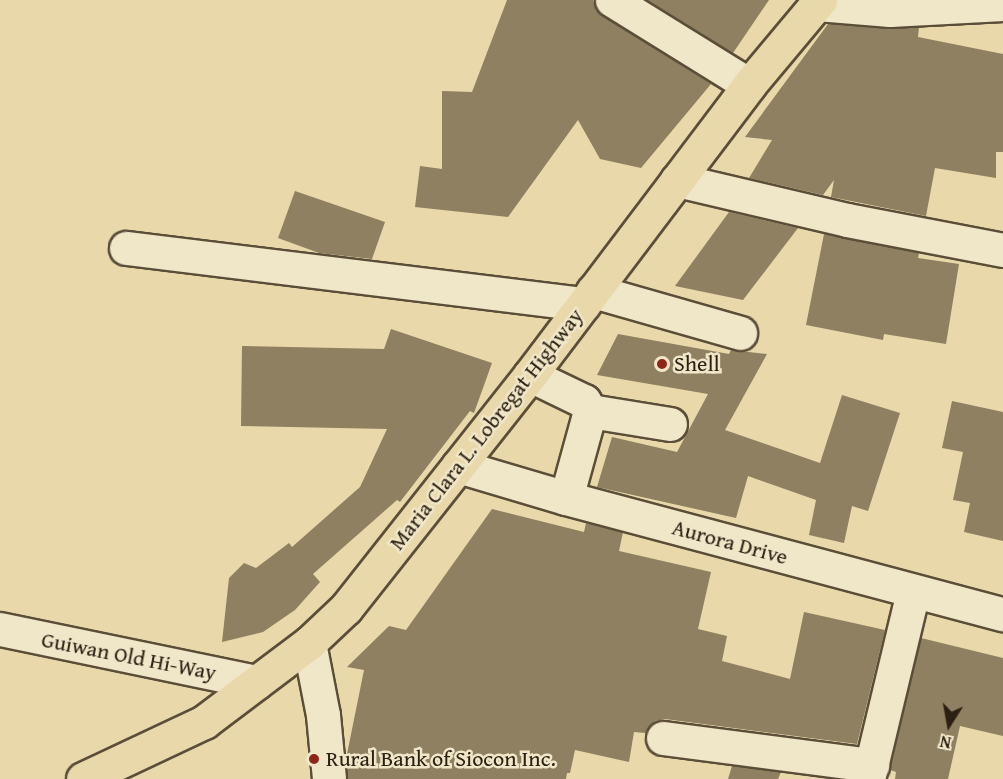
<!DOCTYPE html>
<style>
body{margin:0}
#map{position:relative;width:1003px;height:779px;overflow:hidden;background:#e8d8aa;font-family:"Gentium Book Plus",serif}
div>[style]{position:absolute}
.building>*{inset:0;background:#8e8061}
.roads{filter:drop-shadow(2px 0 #5b4e38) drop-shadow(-2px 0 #5b4e38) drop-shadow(0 2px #5b4e38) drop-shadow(0 -2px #5b4e38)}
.minor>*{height:33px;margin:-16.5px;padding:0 16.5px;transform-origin:16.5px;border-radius:16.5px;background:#f0e6c8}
.highway>*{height:33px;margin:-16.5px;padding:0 16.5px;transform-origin:16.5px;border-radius:16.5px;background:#e8d8aa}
.dots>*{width:16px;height:16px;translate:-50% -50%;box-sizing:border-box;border:3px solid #f0e6c8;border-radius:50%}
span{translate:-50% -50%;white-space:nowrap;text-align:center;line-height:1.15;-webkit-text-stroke:5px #f0e6c8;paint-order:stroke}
.poi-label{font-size:22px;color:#2c2012}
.left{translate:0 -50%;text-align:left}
.street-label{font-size:22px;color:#2c2012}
.north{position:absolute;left:919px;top:695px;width:60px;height:60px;-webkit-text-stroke:4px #f0e6c8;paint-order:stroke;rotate:191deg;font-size:16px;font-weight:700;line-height:24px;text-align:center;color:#2c2012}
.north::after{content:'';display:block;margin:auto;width:21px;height:27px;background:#2c2012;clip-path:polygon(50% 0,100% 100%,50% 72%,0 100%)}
</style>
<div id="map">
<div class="building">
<div style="clip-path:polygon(507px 0,593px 0,596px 9px,602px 16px,711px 84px,641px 168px,600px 159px,578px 120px,508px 217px,415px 207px,420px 166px,442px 169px,442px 91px,472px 92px)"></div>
<div style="clip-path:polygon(648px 0,769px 0,733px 53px)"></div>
<div style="clip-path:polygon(828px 24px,889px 29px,919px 27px,918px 37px,1003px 54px,1003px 152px,996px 152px,996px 178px,935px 168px,926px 216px,831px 197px,834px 180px,823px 195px,749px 178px,772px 140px,745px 137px)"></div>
<div style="clip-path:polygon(295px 191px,385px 222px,372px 259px,319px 253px,278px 238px)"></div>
<div style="clip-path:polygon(729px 212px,798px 228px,743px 300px,675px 286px)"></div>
<div style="clip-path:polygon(824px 234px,919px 253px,918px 258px,959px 264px,946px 344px,884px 334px,883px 340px,806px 325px)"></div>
<div style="clip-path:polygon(391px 329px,492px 363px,474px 413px,470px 411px,400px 502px,397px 500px,313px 574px,320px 582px,295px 610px,263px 632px,222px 642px,229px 578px,244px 563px,256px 568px,289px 543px,292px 547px,360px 487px,387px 429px,241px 426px,242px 346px,384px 349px)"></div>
<div style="clip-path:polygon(618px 334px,729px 354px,731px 350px,767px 354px,725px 430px,820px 463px,842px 395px,900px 413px,868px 511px,852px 506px,844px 543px,809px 535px,816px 500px,748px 476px,736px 518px,597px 487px,612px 437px,677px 452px,708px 394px,597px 375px)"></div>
<div style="clip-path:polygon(952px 401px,1003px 412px,1003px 541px,964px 532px,970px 503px,953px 500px,963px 452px,942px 448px)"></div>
<div style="clip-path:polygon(492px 509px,584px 532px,586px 523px,623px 532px,619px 551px,711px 572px,698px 629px,727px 636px,722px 661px,790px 679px,804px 612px,885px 630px,857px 744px,665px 719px,655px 721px,645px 733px,634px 732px,629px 762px,575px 750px,570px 773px,567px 773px,566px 779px,347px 779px,346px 759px,364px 670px,347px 667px,389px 626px,406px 630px)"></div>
<div style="clip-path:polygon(921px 638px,1003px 658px,1003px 736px,960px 726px,948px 779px,895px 779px,896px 772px,890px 770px)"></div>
<div style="clip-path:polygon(732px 766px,781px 772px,778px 779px,728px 779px)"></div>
</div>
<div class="roads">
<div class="minor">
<div style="left:612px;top:0;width:161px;rotate:31.8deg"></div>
<div style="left:817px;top:4px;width:73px;rotate:4.7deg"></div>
<div style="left:890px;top:10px;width:113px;rotate:-3deg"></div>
<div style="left:677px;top:180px;width:175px;rotate:13.2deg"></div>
<div style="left:847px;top:220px;width:159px;rotate:10.9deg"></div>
<div style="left:126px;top:248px;width:461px;rotate:7deg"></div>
<div style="left:593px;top:291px;width:153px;rotate:15.9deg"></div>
<div style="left:530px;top:375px;width:60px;rotate:25.7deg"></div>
<div style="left:584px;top:401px;width:12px;rotate:59deg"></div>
<div style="left:590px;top:411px;width:90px;rotate:105.4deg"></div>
<div style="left:590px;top:411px;width:81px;rotate:9.2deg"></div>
<div style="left:458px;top:466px;width:113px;rotate:16.5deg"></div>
<div style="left:566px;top:498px;width:452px;rotate:14.9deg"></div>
<div style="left:0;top:629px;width:262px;rotate:11.7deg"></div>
<div style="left:309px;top:643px;width:73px;rotate:79deg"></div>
<div style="left:323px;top:715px;width:64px;rotate:84.6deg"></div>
<div style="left:663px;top:738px;width:211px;rotate:7.4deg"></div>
<div style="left:868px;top:779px;width:192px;rotate:-76.5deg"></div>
</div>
<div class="highway">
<div style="left:83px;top:779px;width:134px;rotate:-25.2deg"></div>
<div style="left:204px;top:722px;width:131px;rotate:-37deg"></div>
<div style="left:309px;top:643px;width:51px;rotate:-43.4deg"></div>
<div style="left:346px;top:608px;width:297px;rotate:-51.7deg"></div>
<div style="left:530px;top:375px;width:363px;rotate:-52.9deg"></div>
<div style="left:749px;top:85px;width:111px;rotate:-50.1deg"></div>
</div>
</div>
<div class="dots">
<div style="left:662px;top:364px;background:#8f2418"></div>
<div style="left:314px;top:759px;background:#8f2418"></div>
</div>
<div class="poi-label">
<span class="left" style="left:674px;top:364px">Shell</span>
<span class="left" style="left:326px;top:759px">Rural Bank of Siocon Inc.</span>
</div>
<div class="street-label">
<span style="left:486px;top:429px;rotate:-52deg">Maria Clara L. Lobregat Highway</span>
<span style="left:730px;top:542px;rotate:15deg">Aurora Drive</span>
<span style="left:129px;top:656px;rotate:11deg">Guiwan Old Hi-Way</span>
</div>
<div class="north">N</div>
</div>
